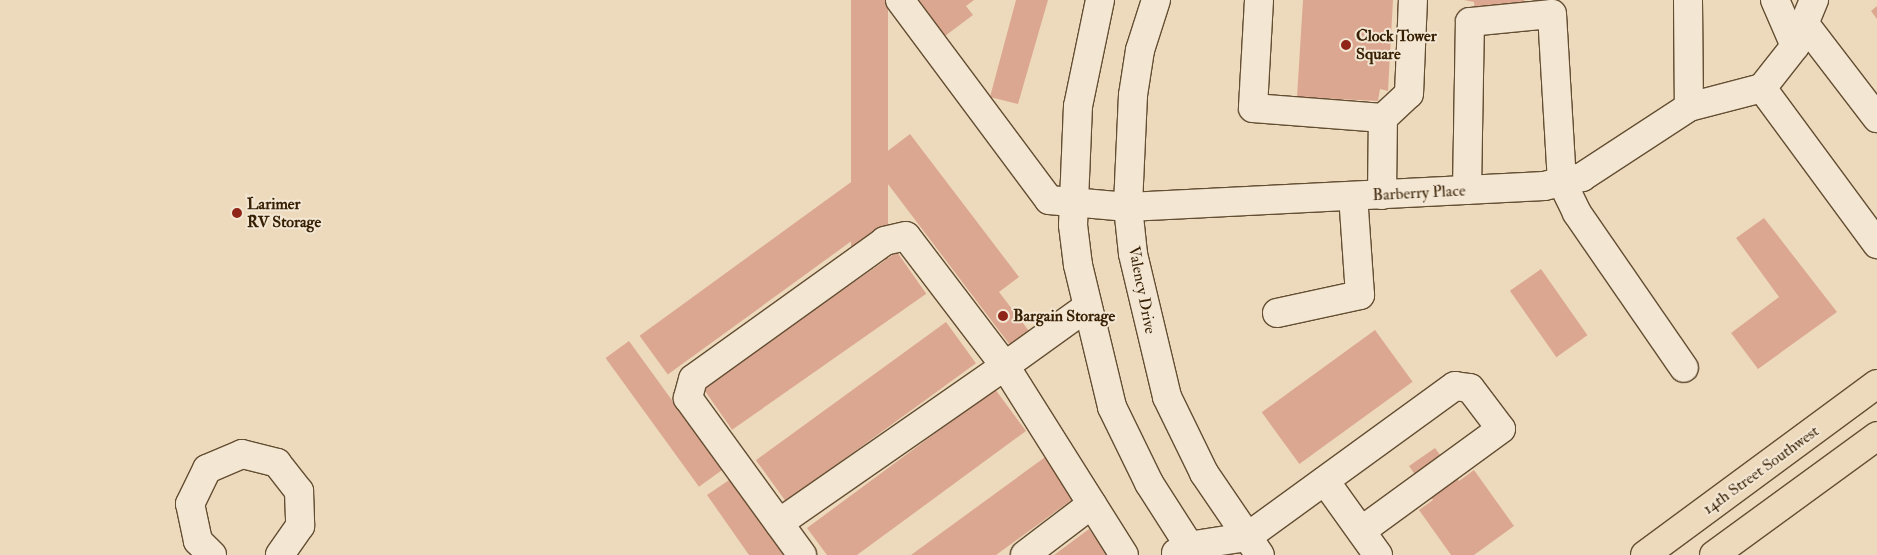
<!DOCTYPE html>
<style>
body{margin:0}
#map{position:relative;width:1877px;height:555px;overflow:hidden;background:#eddabd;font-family:"IM FELL Double Pica",serif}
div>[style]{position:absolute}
.building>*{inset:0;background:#dca791;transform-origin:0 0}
.roads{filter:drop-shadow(1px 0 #644e32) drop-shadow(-1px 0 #644e32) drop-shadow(0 1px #644e32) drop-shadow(0 -1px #644e32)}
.minor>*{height:28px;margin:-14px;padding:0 14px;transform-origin:14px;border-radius:14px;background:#f3e7d4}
.major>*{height:28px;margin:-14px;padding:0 14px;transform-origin:14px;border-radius:14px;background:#eddabd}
.dots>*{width:14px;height:14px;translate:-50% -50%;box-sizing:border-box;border:2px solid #f3e7d4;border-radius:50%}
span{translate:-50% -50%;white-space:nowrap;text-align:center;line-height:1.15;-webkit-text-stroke:4px #f3e7d4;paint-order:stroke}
.poi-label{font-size:16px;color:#371f03;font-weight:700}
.left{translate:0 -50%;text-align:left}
.street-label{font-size:16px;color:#371f03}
</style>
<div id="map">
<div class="building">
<div style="left:851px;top:0;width:37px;height:260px"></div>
<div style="clip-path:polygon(919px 0,974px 0,966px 6px,973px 15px,945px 36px)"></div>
<div style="clip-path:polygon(1016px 0,1048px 0,1018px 104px,990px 97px)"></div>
<div style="clip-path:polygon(1303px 0,1393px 0,1388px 91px,1380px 89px,1378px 101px,1297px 97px)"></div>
<div style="clip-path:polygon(1464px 0,1524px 0,1525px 5px,1475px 12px,1474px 2px)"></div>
<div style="clip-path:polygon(1877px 6px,1877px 19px,1871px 11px)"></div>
<div style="clip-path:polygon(910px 134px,1019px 277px,999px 292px,1029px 331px,1010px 345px,872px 163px)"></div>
<div style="left:858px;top:177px;width:48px;height:270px;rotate:54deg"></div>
<div style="clip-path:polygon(1764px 218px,1837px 312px,1758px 369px,1731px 333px,1779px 297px,1736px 238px)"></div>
<div style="left:897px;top:252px;width:51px;height:237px;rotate:55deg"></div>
<div style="left:1541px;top:269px;width:81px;height:38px;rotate:55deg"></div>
<div style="left:946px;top:322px;width:51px;height:235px;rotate:54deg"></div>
<div style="left:1375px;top:330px;width:64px;height:140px;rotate:54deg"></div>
<div style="left:629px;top:341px;width:159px;height:29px;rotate:54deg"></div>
<div style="clip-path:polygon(995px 389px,1026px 431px,857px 555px,827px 555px,807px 528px)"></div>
<div style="clip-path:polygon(1435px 448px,1459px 481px,1474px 470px,1514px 526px,1474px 555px,1451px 555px,1419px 510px,1433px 500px,1409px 466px)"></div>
<div style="clip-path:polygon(1048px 455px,1077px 496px,996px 555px,911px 555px)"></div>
<div style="clip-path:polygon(732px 478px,785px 555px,749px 555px,707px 495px)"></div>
<div style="clip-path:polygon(1089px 529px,1108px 555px,1054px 555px)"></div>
</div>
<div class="roads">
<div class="minor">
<div style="left:900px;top:0;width:249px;rotate:53.3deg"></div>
<div style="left:1049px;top:200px;width:79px;rotate:5.1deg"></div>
<div style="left:1128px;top:207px;width:417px;rotate:-2.9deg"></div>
<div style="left:1544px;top:186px;width:39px;rotate:-13deg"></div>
<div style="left:1582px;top:177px;width:128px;rotate:-33.2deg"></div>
<div style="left:1689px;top:107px;width:75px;rotate:-14.6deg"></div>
<div style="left:1762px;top:88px;width:53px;rotate:-51.8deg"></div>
<div style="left:1795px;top:46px;width:50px;rotate:-67.6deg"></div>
<div style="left:1100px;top:0;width:108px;rotate:101.7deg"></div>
<div style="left:1078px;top:106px;width:119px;rotate:92.4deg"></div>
<div style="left:1073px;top:225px;width:40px;rotate:82.9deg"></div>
<div style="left:1078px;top:265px;width:146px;rotate:76.5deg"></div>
<div style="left:1112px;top:407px;width:85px;rotate:64deg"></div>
<div style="left:1149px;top:483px;width:85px;rotate:57.4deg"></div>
<div style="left:1156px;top:0;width:52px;rotate:107.7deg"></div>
<div style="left:1140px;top:50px;width:46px;rotate:98.8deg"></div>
<div style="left:1133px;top:95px;width:112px;rotate:92.6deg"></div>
<div style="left:1128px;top:207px;width:47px;rotate:83.9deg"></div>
<div style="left:1133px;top:254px;width:147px;rotate:76.6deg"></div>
<div style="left:1167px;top:397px;width:85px;rotate:64deg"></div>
<div style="left:1204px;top:473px;width:99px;rotate:55.7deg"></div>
<div style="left:1259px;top:0;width:108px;rotate:93.2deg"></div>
<div style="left:1253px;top:108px;width:130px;rotate:4.4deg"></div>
<div style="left:1688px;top:0;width:107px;rotate:89.5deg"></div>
<div style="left:1775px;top:0;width:50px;rotate:66.5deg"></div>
<div style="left:1804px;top:23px;width:120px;rotate:52.5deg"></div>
<div style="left:1762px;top:88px;width:194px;rotate:53.6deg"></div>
<div style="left:1467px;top:190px;width:168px;rotate:-89deg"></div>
<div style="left:1470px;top:22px;width:82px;rotate:-5.6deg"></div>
<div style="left:1552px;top:14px;width:168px;rotate:86.6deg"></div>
<div style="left:1562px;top:182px;width:34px;rotate:64deg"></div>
<div style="left:1577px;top:213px;width:188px;rotate:55.4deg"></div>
<div style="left:1382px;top:195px;width:77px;rotate:-89.3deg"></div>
<div style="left:1383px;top:118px;width:35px;rotate:-43deg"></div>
<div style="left:1409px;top:94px;width:94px;rotate:-87.6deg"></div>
<div style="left:1087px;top:307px;width:101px;rotate:144.3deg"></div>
<div style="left:1005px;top:366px;width:223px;rotate:57.8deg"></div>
<div style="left:1277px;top:313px;width:85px;rotate:-12.2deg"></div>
<div style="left:1360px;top:295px;width:99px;rotate:-94deg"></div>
<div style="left:1325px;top:481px;width:91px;rotate:54.4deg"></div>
<div style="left:779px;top:523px;width:275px;rotate:-34.8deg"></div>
<div style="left:1005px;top:366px;width:163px;rotate:-127.3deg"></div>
<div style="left:906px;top:236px;width:22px;rotate:167deg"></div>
<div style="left:885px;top:241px;width:236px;rotate:144.3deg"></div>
<div style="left:693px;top:379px;width:20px;rotate:105deg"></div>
<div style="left:688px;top:398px;width:194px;rotate:54deg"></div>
<div style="left:1176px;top:553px;width:14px;rotate:-30deg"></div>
<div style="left:1188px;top:546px;width:60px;rotate:-8.7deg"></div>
<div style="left:1247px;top:537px;width:257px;rotate:-36deg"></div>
<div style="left:1455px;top:386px;width:15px;rotate:8deg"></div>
<div style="left:1470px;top:388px;width:51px;rotate:52.9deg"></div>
<div style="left:1501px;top:429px;width:173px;rotate:143.9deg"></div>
<div style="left:212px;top:555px;width:20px;rotate:-135deg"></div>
<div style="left:198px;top:541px;width:38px;rotate:-102deg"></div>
<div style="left:190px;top:504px;width:39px;rotate:-64deg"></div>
<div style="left:207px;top:469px;width:38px;rotate:-23deg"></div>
<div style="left:242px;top:454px;width:36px;rotate:14deg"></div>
<div style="left:277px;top:463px;width:36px;rotate:52deg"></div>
<div style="left:299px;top:491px;width:35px;rotate:88deg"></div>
<div style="left:300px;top:526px;width:35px;rotate:125deg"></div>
<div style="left:1025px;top:555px;width:84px;rotate:-37.3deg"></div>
</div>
<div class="major">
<div style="left:1645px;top:555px;width:288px;rotate:-36.4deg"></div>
<div style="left:1714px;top:555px;width:202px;rotate:-36.1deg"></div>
</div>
</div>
<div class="dots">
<div style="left:1346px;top:45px;background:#8f2418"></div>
<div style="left:237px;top:213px;background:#8f2418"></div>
<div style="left:1003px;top:316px;background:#8f2418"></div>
</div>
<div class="poi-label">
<span class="left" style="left:1356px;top:45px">Clock Tower<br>Square</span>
<span class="left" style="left:247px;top:213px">Larimer<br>RV Storage</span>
<span class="left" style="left:1013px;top:316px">Bargain Storage</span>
</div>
<div class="street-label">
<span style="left:1419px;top:193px;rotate:-3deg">Barberry Place</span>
<span style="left:1142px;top:290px;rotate:79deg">Valency Drive</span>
<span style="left:1761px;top:470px;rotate:-36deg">14th Street Southwest</span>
</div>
</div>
